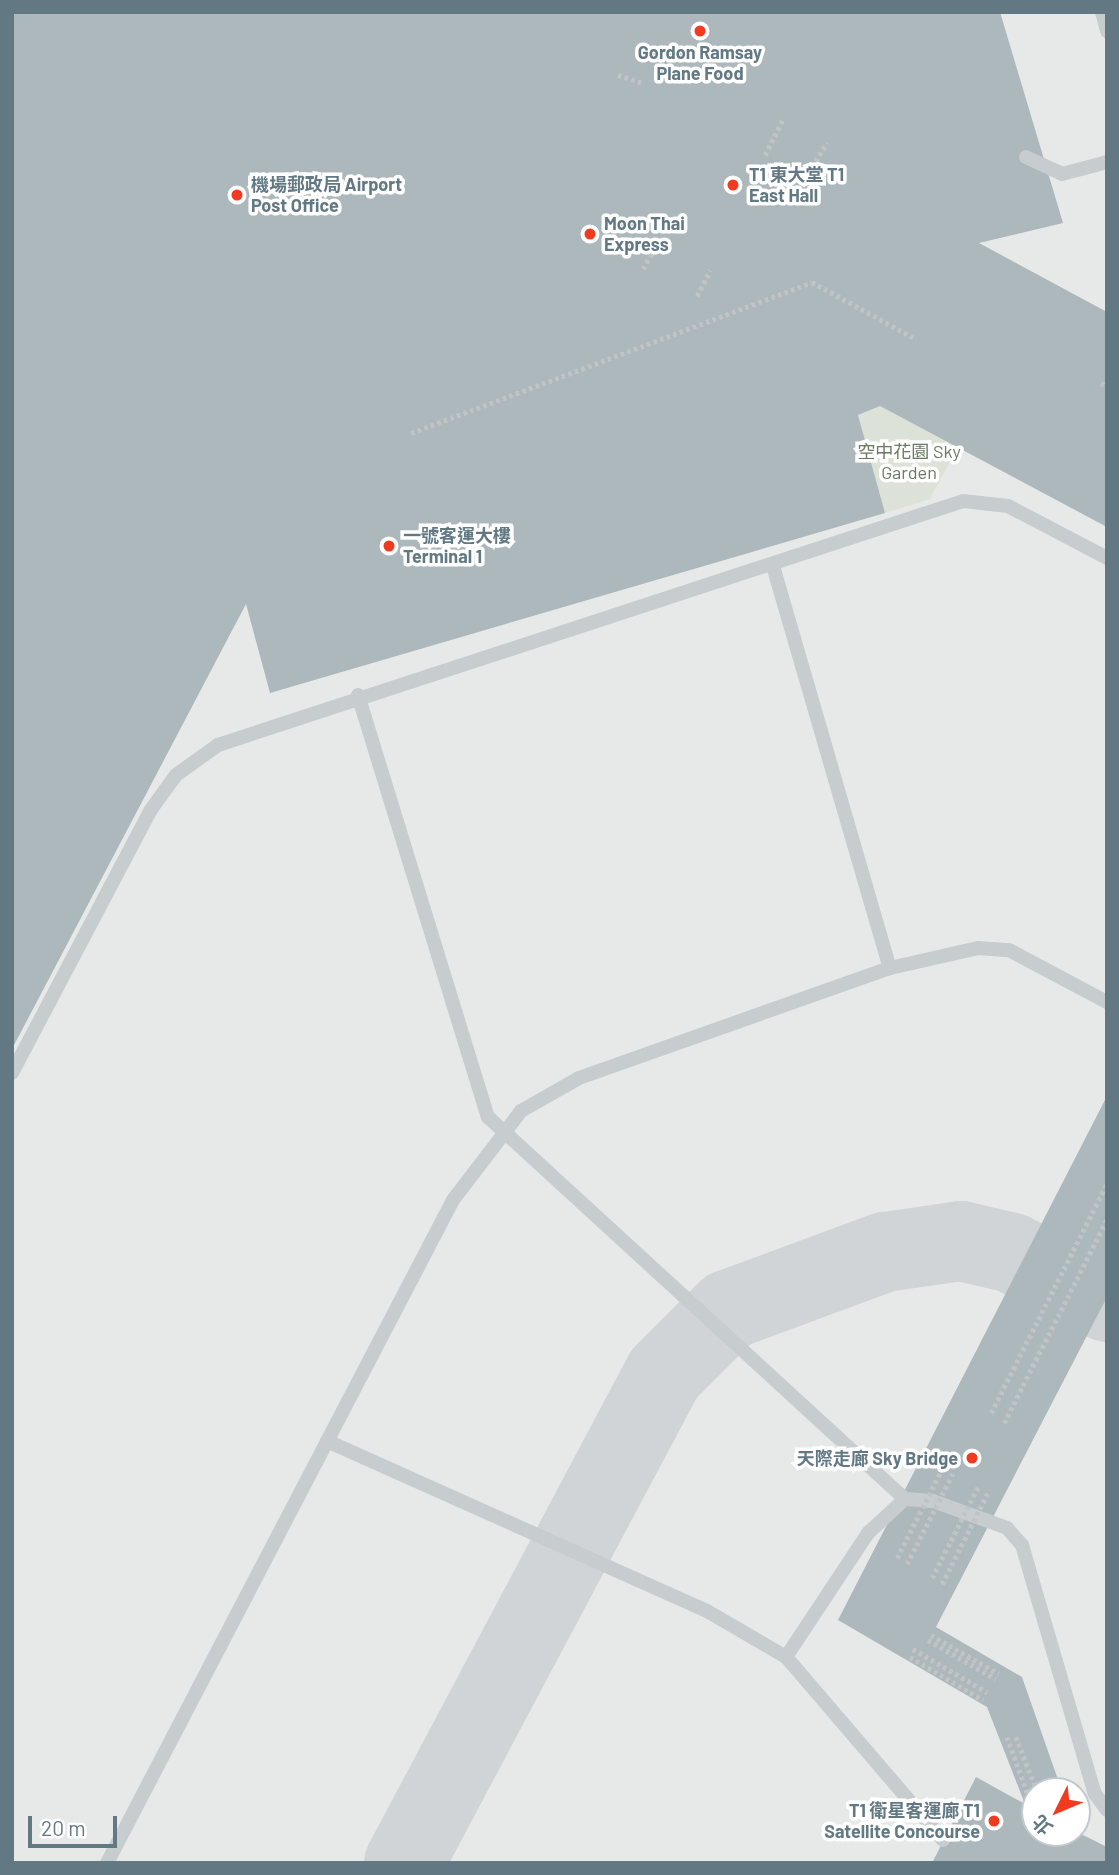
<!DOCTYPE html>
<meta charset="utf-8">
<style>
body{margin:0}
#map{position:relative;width:1119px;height:1875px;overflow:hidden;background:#f9f9f7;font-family:Barlow,"Noto Sans TC",sans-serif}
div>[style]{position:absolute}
.built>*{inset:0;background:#e7e9e8}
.green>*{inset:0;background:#dce2d7}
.taxiway>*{height:80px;margin:-40px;padding:0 40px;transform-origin:40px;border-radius:40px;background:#d0d4d6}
.building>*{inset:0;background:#adb8bc}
.path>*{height:4.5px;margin-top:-2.25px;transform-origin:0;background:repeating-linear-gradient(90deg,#c0c4c5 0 3.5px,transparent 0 7px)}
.service>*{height:14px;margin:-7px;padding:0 7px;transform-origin:7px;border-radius:7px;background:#c7cccf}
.path-bridge>*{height:4.5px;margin-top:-2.25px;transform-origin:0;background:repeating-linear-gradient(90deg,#c0c4c5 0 3.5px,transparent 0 7px)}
.dots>*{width:19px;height:19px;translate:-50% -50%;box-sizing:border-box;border:4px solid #fff;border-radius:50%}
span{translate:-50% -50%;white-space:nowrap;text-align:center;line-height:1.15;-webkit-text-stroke:7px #fff;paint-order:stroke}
.poi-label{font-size:18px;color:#627984;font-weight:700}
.left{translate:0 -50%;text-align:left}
.right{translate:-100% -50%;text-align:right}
.park-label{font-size:18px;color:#697a62}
.frame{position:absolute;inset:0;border:14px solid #627984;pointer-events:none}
.north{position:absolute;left:1021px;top:1777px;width:70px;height:70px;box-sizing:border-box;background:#fff;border:2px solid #c0c9ce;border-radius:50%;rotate:227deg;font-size:19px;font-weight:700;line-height:28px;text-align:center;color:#627984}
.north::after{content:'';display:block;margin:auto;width:24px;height:32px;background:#f03b21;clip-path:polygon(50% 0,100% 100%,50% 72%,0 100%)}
.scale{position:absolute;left:28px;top:1816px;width:89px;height:32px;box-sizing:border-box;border:4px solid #627984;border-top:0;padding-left:9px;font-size:21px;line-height:24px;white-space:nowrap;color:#627984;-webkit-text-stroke:5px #fff;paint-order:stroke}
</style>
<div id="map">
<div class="built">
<div style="clip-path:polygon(evenodd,12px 12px,1107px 12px,1107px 1863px,12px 1863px,12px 12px,1035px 1791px,1077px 1791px,1077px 1833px,1035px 1833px,1035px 1791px)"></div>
</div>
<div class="green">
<div style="clip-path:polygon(880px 406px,958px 447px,930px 499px,885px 513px,858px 415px)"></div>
</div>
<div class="taxiway">
<div style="left:404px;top:1863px;width:554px;rotate:-62deg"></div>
<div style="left:664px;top:1374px;width:91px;rotate:-45deg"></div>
<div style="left:728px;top:1310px;width:167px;rotate:-20.3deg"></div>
<div style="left:885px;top:1252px;width:77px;rotate:-8.2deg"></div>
<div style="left:961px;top:1241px;width:52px;rotate:13.2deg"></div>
<div style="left:1012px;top:1253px;width:107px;rotate:27.3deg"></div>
</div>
<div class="building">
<div style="clip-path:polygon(12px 12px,1000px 12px,1063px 223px,979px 243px,1107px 312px,1107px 527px,880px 406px,858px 415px,885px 513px,270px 693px,246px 604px,12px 1049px)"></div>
<div style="clip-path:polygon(1107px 1096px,1107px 1297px,936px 1627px,1022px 1677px,1062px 1791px,1035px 1791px,1035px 1833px,1077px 1832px,1107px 1847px,1107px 1863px,932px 1863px,976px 1777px,1025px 1804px,987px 1707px,838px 1620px)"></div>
</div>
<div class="path">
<div style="left:618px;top:75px;width:25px;rotate:18deg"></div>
<div style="left:765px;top:155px;width:40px;rotate:-63.4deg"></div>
<div style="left:808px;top:173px;width:36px;rotate:-58deg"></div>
<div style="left:643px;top:269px;width:31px;rotate:-61deg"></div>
<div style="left:697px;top:296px;width:29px;rotate:-63deg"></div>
<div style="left:1101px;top:383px;width:7px;rotate:27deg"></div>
<div style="left:411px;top:433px;width:428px;rotate:-20.6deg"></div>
<div style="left:812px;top:282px;width:119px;rotate:28.7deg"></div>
<div style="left:991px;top:1413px;width:258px;rotate:-63.2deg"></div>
<div style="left:1004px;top:1423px;width:229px;rotate:-63.2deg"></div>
<div style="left:931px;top:1635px;width:78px;rotate:29.8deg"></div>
<div style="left:928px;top:1640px;width:78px;rotate:29.8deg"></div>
<div style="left:913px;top:1649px;width:86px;rotate:30.2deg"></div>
<div style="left:910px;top:1657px;width:85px;rotate:30.5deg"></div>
<div style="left:1007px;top:1737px;width:72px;rotate:69.8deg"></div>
<div style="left:1016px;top:1737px;width:58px;rotate:68.7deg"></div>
</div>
<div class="service">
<div style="left:1102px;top:12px;width:20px;rotate:75deg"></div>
<div style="left:1026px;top:157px;width:40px;rotate:25deg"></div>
<div style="left:1062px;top:174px;width:47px;rotate:-14.9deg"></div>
<div style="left:773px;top:566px;width:419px;rotate:73.8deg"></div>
<div style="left:358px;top:695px;width:442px;rotate:72.9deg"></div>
<div style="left:488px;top:1117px;width:566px;rotate:42.49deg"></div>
<div style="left:12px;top:1073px;width:296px;rotate:-62.2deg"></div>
<div style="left:150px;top:811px;width:44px;rotate:-54.2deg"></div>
<div style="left:176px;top:775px;width:52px;rotate:-35.5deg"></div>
<div style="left:218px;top:745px;width:784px;rotate:-18.13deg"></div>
<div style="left:963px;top:501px;width:45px;rotate:6.3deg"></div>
<div style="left:1008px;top:506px;width:112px;rotate:27.7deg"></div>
<div style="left:327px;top:1441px;width:416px;rotate:24.1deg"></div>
<div style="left:707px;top:1611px;width:91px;rotate:30.2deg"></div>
<div style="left:943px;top:1840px;width:241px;rotate:-130.6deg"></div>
<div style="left:786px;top:1657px;width:149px;rotate:-56.5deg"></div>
<div style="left:868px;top:1533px;width:50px;rotate:-42.6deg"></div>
<div style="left:905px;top:1499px;width:28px;rotate:4deg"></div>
<div style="left:933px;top:1501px;width:79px;rotate:20deg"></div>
<div style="left:1007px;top:1528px;width:23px;rotate:49deg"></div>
<div style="left:1022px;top:1545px;width:259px;rotate:73.7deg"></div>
<div style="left:1095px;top:1794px;width:20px;rotate:53deg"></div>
<div style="left:107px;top:1863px;width:748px;rotate:-62.44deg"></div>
<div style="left:453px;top:1200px;width:112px;rotate:-52.6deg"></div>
<div style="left:521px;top:1111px;width:67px;rotate:-29.6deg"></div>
<div style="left:579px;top:1078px;width:330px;rotate:-19.5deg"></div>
<div style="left:890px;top:968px;width:90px;rotate:-12.8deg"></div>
<div style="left:978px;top:948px;width:31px;rotate:4deg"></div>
<div style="left:1009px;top:950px;width:111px;rotate:28deg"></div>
</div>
<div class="path-bridge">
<div style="left:897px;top:1558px;width:104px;rotate:-63.2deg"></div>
<div style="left:907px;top:1564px;width:104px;rotate:-63.2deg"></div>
<div style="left:932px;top:1578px;width:104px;rotate:-63.2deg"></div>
<div style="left:942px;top:1584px;width:105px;rotate:-63.4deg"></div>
</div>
<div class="dots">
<div style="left:700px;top:31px;background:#f03b21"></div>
<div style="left:733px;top:185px;background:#f03b21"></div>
<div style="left:237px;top:195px;background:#f03b21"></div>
<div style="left:590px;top:234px;background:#f03b21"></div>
<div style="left:389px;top:546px;background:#f03b21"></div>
<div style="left:972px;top:1458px;background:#f03b21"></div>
<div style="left:994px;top:1821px;background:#f03b21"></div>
</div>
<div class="poi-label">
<span style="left:700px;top:63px">Gordon Ramsay<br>Plane Food</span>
<span class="left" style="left:749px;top:185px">T1 東大堂 T1<br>East Hall</span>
<span class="left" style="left:251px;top:195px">機場郵政局 Airport<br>Post Office</span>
<span class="left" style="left:604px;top:234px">Moon Thai<br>Express</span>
<span class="left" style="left:403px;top:546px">一號客運大樓<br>Terminal 1</span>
<span class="right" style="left:958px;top:1458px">天際走廊 Sky Bridge</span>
<span class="right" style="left:980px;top:1821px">T1 衛星客運廊 T1<br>Satellite Concourse</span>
</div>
<div class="park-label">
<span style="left:909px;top:462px">空中花園 Sky<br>Garden</span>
</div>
<div class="frame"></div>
<div class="north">北</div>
<div class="scale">20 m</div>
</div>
